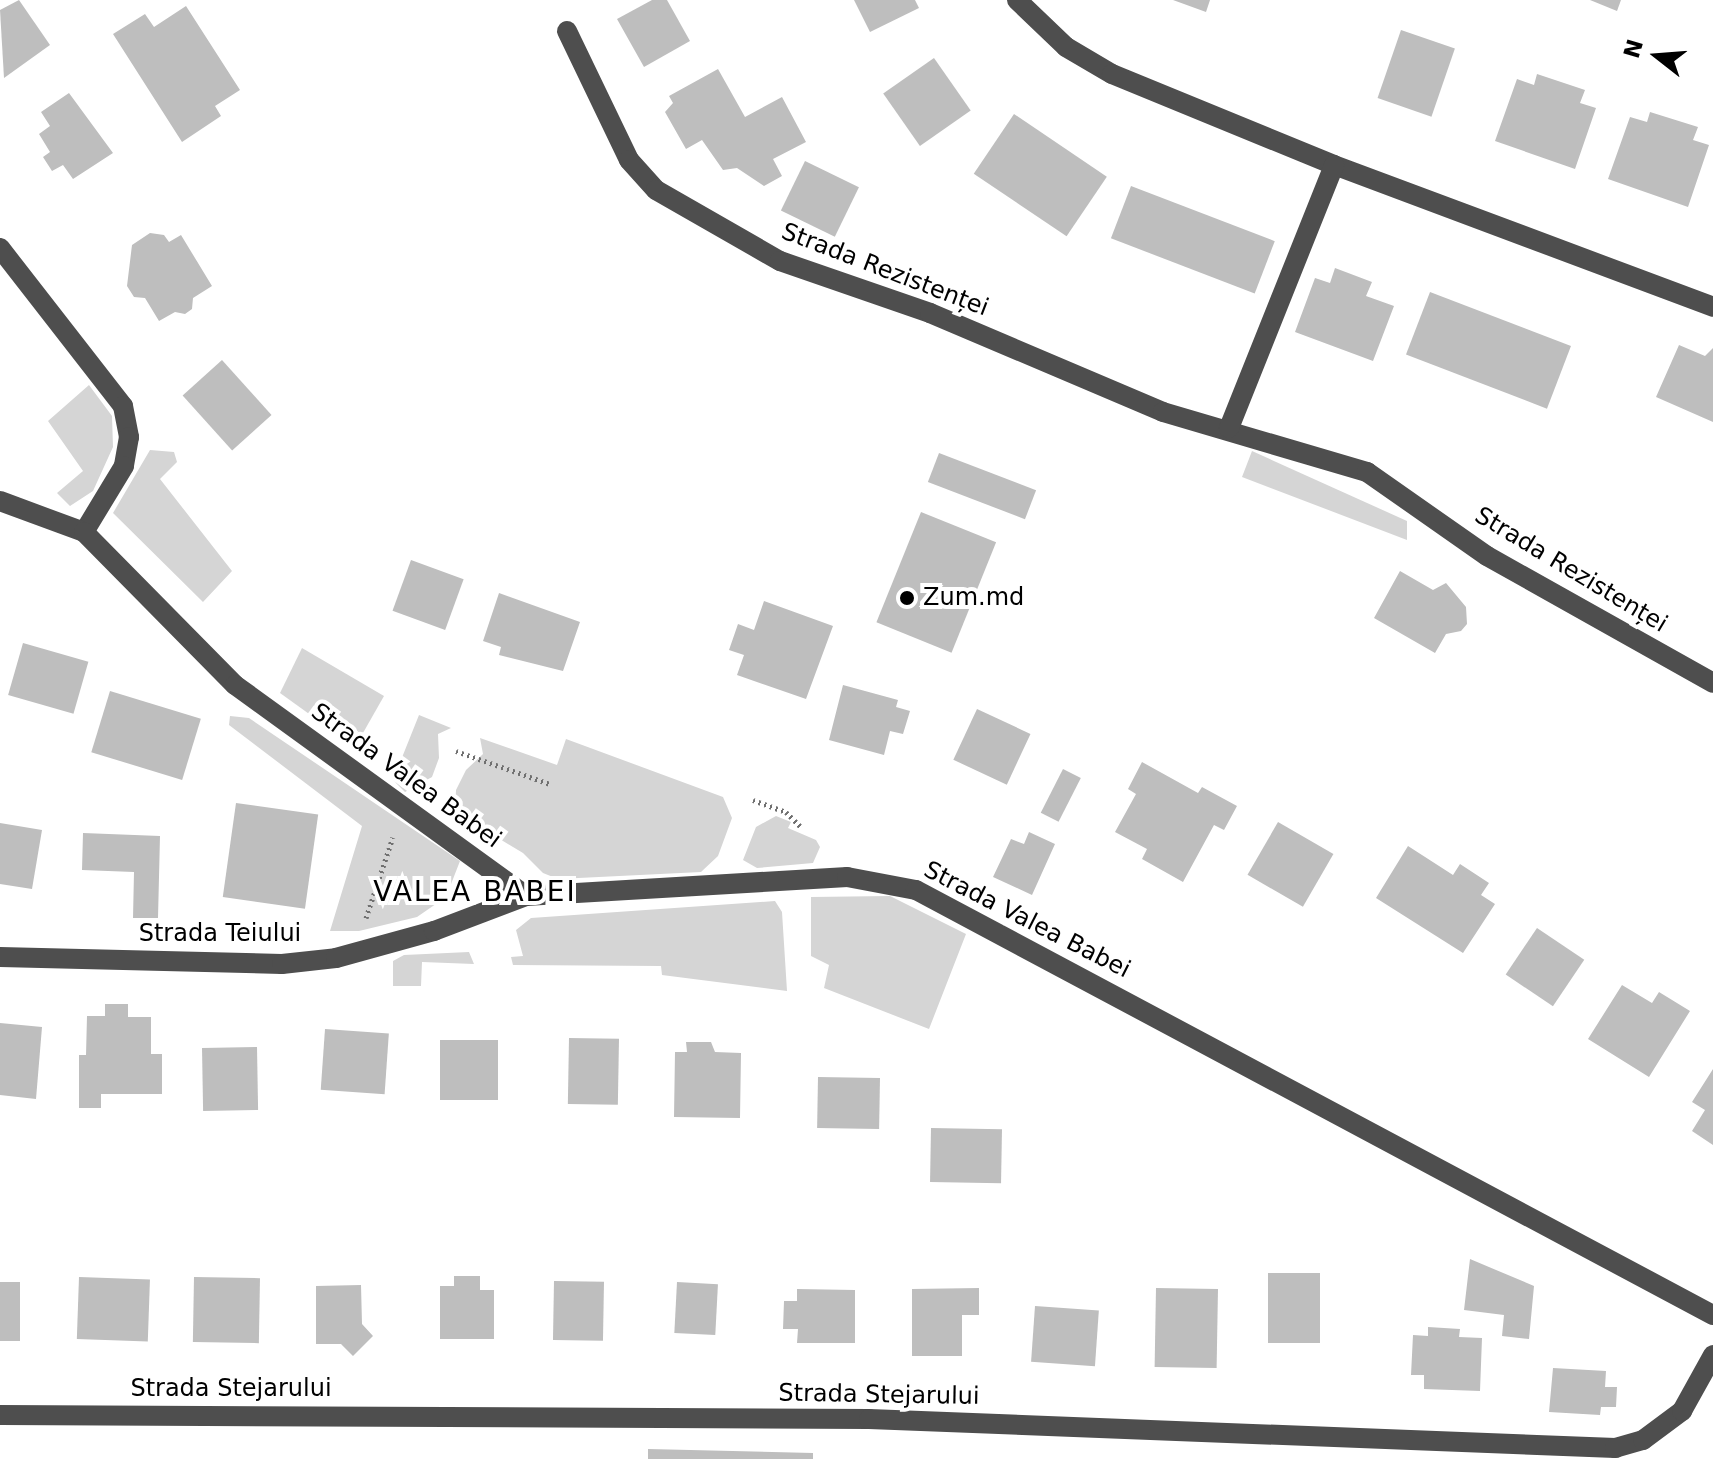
<!DOCTYPE html>
<meta charset="utf-8">
<style>
body{margin:0}
#map{position:relative;width:1713px;height:1459px;overflow:hidden;background:#fff;font-family:"DejaVu Sans",sans-serif}
div>[style]{position:absolute}
.green>*{inset:0;background:#d5d5d5}
.building>*{inset:0;background:#bebebe;transform-origin:0 0}
.path>*{height:5px;margin-top:-2.5px;transform-origin:0;background:repeating-linear-gradient(90deg,#707070 0 2px,transparent 0 6px)}
.minor>*{height:20px;margin:-10px;padding:0 10px;transform-origin:10px;border-radius:10px;background:#4e4e4e}
.dots>*{width:22px;height:22px;translate:-50% -50%;box-sizing:border-box;border:4px solid #fff;border-radius:50%}
span{translate:-50% -50%;white-space:nowrap;text-align:center;line-height:1.15;-webkit-text-stroke:8px #fff;paint-order:stroke}
.street-label{font-size:24px;color:#000}
.poi-label{font-size:24px;color:#000}
.left{translate:0 -50%;text-align:left}
.quarter-label{font-size:28px;color:#000;letter-spacing:2px}
.north{position:absolute;left:1617px;top:16px;width:80px;height:80px;-webkit-text-stroke:6px #fff;paint-order:stroke;rotate:287deg;font-size:22px;font-weight:700;line-height:32px;text-align:center;color:#000}
.north::after{content:'';display:block;margin:auto;width:28px;height:36px;background:#000;clip-path:polygon(50% 0,100% 100%,50% 72%,0 100%)}
</style>
<div id="map">
<div class="green">
<div style="clip-path:polygon(89px 385px,112px 416px,113px 447px,93px 491px,70px 506px,57px 493px,83px 471px,48px 421px)"></div>
<div style="clip-path:polygon(150px 450px,174px 452px,177px 462px,160px 479px,232px 571px,203px 602px,113px 513px)"></div>
<div style="clip-path:polygon(1252px 451px,1407px 521px,1407px 540px,1242px 477px)"></div>
<div style="clip-path:polygon(302px 648px,384px 696px,355px 747px,280px 693px)"></div>
<div style="clip-path:polygon(419px 715px,451px 728px,438px 734px,439px 758px,432px 777px,405px 792px,393px 780px)"></div>
<div style="clip-path:polygon(230px 716px,249px 718px,460px 861px,446px 897px,417px 917px,359px 931px,330px 931px,362px 826px,229px 725px)"></div>
<div style="clip-path:polygon(480px 738px,557px 765px,566px 739px,723px 797px,732px 818px,718px 856px,701px 872px,558px 879px,543px 873px,523px 853px,455px 812px,456px 790px,466px 770px,483px 754px)"></div>
<div style="clip-path:polygon(776px 816px,791px 822px,788px 828px,816px 840px,820px 847px,813px 863px,757px 868px,743px 860px,756px 827px)"></div>
<div style="clip-path:polygon(890px 896px,966px 934px,929px 1029px,824px 988px,829px 965px,811px 956px,811px 897px)"></div>
<div style="clip-path:polygon(775px 901px,782px 912px,787px 991px,662px 975px,661px 966px,513px 965px,511px 957px,523px 956px,516px 930px,531px 918px)"></div>
<div style="clip-path:polygon(469px 952px,474px 964px,422px 962px,421px 986px,393px 986px,393px 961px,404px 955px)"></div>
</div>
<div class="building">
<div style="clip-path:polygon(19px 0,50px 45px,4px 78px,0 10px)"></div>
<div style="clip-path:polygon(652px 0,667px 0,690px 41px,644px 67px,617px 19px)"></div>
<div style="clip-path:polygon(854px 0,915px 0,919px 8px,870px 32px)"></div>
<div style="clip-path:polygon(1173px 0,1210px 0,1206px 12px)"></div>
<div style="clip-path:polygon(1590px 0,1621px 0,1617px 11px)"></div>
<div style="clip-path:polygon(186px 6px,240px 90px,215px 106px,221px 116px,182px 142px,113px 34px,145px 14px,154px 27px)"></div>
<div style="left:1401px;top:30px;width:57px;height:72px;rotate:19deg"></div>
<div style="left:934px;top:58px;width:64px;height:62px;rotate:55deg"></div>
<div style="clip-path:polygon(718px 69px,745px 117px,782px 97px,806px 142px,773px 159px,782px 176px,764px 186px,737px 168px,723px 170px,702px 140px,686px 149px,665px 112px,673px 103px,669px 96px)"></div>
<div style="clip-path:polygon(1537px 74px,1585px 90px,1580px 103px,1596px 108px,1575px 169px,1495px 141px,1517px 79px,1534px 85px)"></div>
<div style="clip-path:polygon(69px 93px,113px 153px,73px 179px,63px 165px,52px 171px,43px 157px,50px 152px,39px 134px,50px 126px,41px 112px)"></div>
<div style="clip-path:polygon(1650px 112px,1698px 127px,1693px 140px,1709px 145px,1688px 207px,1608px 179px,1630px 117px,1647px 122px)"></div>
<div style="left:1014px;top:114px;width:112px;height:72px;rotate:34deg"></div>
<div style="left:805px;top:161px;width:60px;height:55px;rotate:26deg"></div>
<div style="left:1131px;top:186px;width:154px;height:56px;rotate:21deg"></div>
<div style="clip-path:polygon(150px 233px,164px 235px,169px 242px,181px 235px,212px 286px,193px 298px,192px 309px,185px 314px,175px 312px,159px 321px,145px 298px,134px 297px,127px 286px,132px 245px)"></div>
<div style="clip-path:polygon(1335px 268px,1372px 282px,1366px 296px,1394px 306px,1373px 361px,1295px 332px,1315px 278px,1330px 283px)"></div>
<div style="left:1430px;top:292px;width:151px;height:67px;rotate:21deg"></div>
<div style="clip-path:polygon(1679px 345px,1705px 356px,1713px 348px,1713px 422px,1656px 397px)"></div>
<div style="left:222px;top:360px;width:74px;height:53px;rotate:48deg"></div>
<div style="left:939px;top:453px;width:104px;height:31px;rotate:21deg"></div>
<div style="left:921px;top:512px;width:81px;height:119px;rotate:22deg"></div>
<div style="left:411px;top:560px;width:56px;height:54px;rotate:20deg"></div>
<div style="clip-path:polygon(1400px 571px,1433px 590px,1446px 583px,1466px 607px,1467px 624px,1461px 631px,1446px 634px,1435px 653px,1374px 618px)"></div>
<div style="clip-path:polygon(499px 593px,580px 622px,563px 671px,499px 655px,501px 647px,483px 641px)"></div>
<div style="clip-path:polygon(764px 601px,833px 626px,806px 699px,737px 675px,744px 655px,729px 650px,738px 624px,754px 630px)"></div>
<div style="left:23px;top:643px;width:68px;height:54px;rotate:16deg"></div>
<div style="clip-path:polygon(843px 685px,898px 700px,896px 707px,910px 711px,903px 734px,890px 731px,884px 755px,829px 740px)"></div>
<div style="left:110px;top:691px;width:95px;height:64px;rotate:17deg"></div>
<div style="left:977px;top:709px;width:59px;height:56px;rotate:25deg"></div>
<div style="clip-path:polygon(1142px 762px,1198px 793px,1202px 787px,1237px 806px,1224px 830px,1214px 825px,1183px 882px,1142px 859px,1147px 849px,1115px 832px,1136px 794px,1128px 789px)"></div>
<div style="left:1063px;top:769px;width:20px;height:49px;rotate:27deg"></div>
<div style="left:236px;top:803px;width:83px;height:95px;rotate:8deg"></div>
<div style="left:1278px;top:822px;width:64px;height:61px;rotate:30deg"></div>
<div style="clip-path:polygon(0 823px,42px 830px,32px 889px,0 884px)"></div>
<div style="clip-path:polygon(1029px 832px,1055px 844px,1032px 895px,993px 877px,1011px 839px,1024px 844px)"></div>
<div style="clip-path:polygon(83px 833px,160px 836px,158px 918px,133px 918px,134px 872px,82px 870px)"></div>
<div style="clip-path:polygon(1408px 846px,1453px 875px,1460px 864px,1489px 883px,1481px 895px,1495px 904px,1463px 953px,1376px 898px)"></div>
<div style="left:1537px;top:928px;width:57px;height:56px;rotate:34deg"></div>
<div style="clip-path:polygon(1622px 985px,1652px 1003px,1659px 992px,1690px 1011px,1649px 1077px,1588px 1039px)"></div>
<div style="clip-path:polygon(105px 1004px,128px 1004px,128px 1017px,151px 1017px,151px 1054px,162px 1054px,162px 1094px,101px 1094px,101px 1108px,79px 1108px,79px 1055px,86px 1055px,87px 1016px,105px 1016px)"></div>
<div style="clip-path:polygon(0 1023px,42px 1027px,36px 1099px,0 1095px)"></div>
<div style="left:325px;top:1029px;width:64px;height:61px;rotate:4deg"></div>
<div style="left:569px;top:1038px;width:50px;height:66px;rotate:1deg"></div>
<div style="left:440px;top:1040px;width:58px;height:60px"></div>
<div style="clip-path:polygon(686px 1042px,711px 1042px,715px 1052px,741px 1053px,740px 1118px,674px 1117px,675px 1052px,687px 1052px)"></div>
<div style="left:257px;top:1047px;width:63px;height:55px;rotate:89deg"></div>
<div style="clip-path:polygon(1713px 1069px,1713px 1145px,1692px 1131px,1705px 1110px,1692px 1102px)"></div>
<div style="left:818px;top:1077px;width:62px;height:51px;rotate:1deg"></div>
<div style="left:931px;top:1128px;width:71px;height:54px;rotate:1deg"></div>
<div style="clip-path:polygon(1470px 1259px,1534px 1286px,1529px 1339px,1502px 1336px,1504px 1315px,1464px 1310px)"></div>
<div style="left:1268px;top:1273px;width:52px;height:70px"></div>
<div style="clip-path:polygon(454px 1276px,480px 1276px,480px 1290px,494px 1290px,494px 1339px,440px 1339px,440px 1286px,454px 1286px)"></div>
<div style="left:79px;top:1277px;width:71px;height:62px;rotate:2deg"></div>
<div style="left:194px;top:1277px;width:66px;height:65px;rotate:1deg"></div>
<div style="left:554px;top:1281px;width:50px;height:59px;rotate:1deg"></div>
<div style="left:0;top:1282px;width:20px;height:59px"></div>
<div style="left:677px;top:1282px;width:41px;height:51px;rotate:3deg"></div>
<div style="clip-path:polygon(361px 1285px,362px 1324px,373px 1336px,353px 1356px,341px 1344px,316px 1344px,316px 1286px)"></div>
<div style="clip-path:polygon(979px 1288px,979px 1315px,962px 1315px,962px 1356px,912px 1356px,912px 1289px)"></div>
<div style="left:1156px;top:1288px;width:62px;height:79px;rotate:1deg"></div>
<div style="clip-path:polygon(797px 1289px,855px 1290px,855px 1343px,797px 1343px,798px 1329px,783px 1329px,784px 1301px,797px 1301px)"></div>
<div style="left:1035px;top:1306px;width:64px;height:56px;rotate:4deg"></div>
<div style="clip-path:polygon(1428px 1327px,1460px 1329px,1459px 1337px,1482px 1338px,1480px 1391px,1424px 1389px,1424px 1375px,1411px 1375px,1413px 1335px,1428px 1336px)"></div>
<div style="clip-path:polygon(1553px 1368px,1606px 1371px,1605px 1387px,1617px 1387px,1616px 1407px,1601px 1407px,1600px 1415px,1549px 1412px)"></div>
<div style="clip-path:polygon(648px 1449px,813px 1453px,813px 1459px,648px 1459px)"></div>
</div>
<div class="path">
<div style="left:456px;top:751px;width:100px;rotate:19.3deg"></div>
<div style="left:753px;top:800px;width:35px;rotate:20deg"></div>
<div style="left:786px;top:812px;width:20px;rotate:45deg"></div>
<div style="left:366px;top:918px;width:85px;rotate:-71.6deg"></div>
</div>
<div class="minor">
<div style="left:1017px;top:0;width:68px;rotate:43.8deg"></div>
<div style="left:1066px;top:47px;width:53px;rotate:30.4deg"></div>
<div style="left:1112px;top:74px;width:240px;rotate:22.3deg"></div>
<div style="left:1334px;top:165px;width:405px;rotate:20.5deg"></div>
<div style="left:567px;top:31px;width:143px;rotate:64.3deg"></div>
<div style="left:629px;top:160px;width:40px;rotate:48deg"></div>
<div style="left:656px;top:190px;width:143px;rotate:29.8deg"></div>
<div style="left:780px;top:261px;width:159px;rotate:19.1deg"></div>
<div style="left:930px;top:313px;width:253px;rotate:23deg"></div>
<div style="left:1163px;top:412px;width:213px;rotate:16.4deg"></div>
<div style="left:1367px;top:472px;width:146px;rotate:35deg"></div>
<div style="left:1487px;top:556px;width:259px;rotate:29.3deg"></div>
<div style="left:0;top:248px;width:200px;rotate:52.1deg"></div>
<div style="left:123px;top:406px;width:32px;rotate:79deg"></div>
<div style="left:129px;top:437px;width:29px;rotate:100deg"></div>
<div style="left:124px;top:466px;width:77px;rotate:121.2deg"></div>
<div style="left:1229px;top:428px;width:283px;rotate:-68.2deg"></div>
<div style="left:0;top:501px;width:90px;rotate:20.3deg"></div>
<div style="left:84px;top:532px;width:215px;rotate:45.4deg"></div>
<div style="left:235px;top:685px;width:359px;rotate:35.9deg"></div>
<div style="left:526px;top:896px;width:322px;rotate:-3.4deg"></div>
<div style="left:847px;top:877px;width:70px;rotate:10.7deg"></div>
<div style="left:916px;top:890px;width:903px;rotate:28.07deg"></div>
<div style="left:0;top:957px;width:282px;rotate:1.4deg"></div>
<div style="left:282px;top:964px;width:54px;rotate:-6.3deg"></div>
<div style="left:336px;top:958px;width:102px;rotate:-15.4deg"></div>
<div style="left:434px;top:931px;width:98px;rotate:-20.8deg"></div>
<div style="left:0;top:1415px;width:869px;rotate:0.26deg"></div>
<div style="left:869px;top:1419px;width:747px;rotate:2.23deg"></div>
<div style="left:1615px;top:1448px;width:29px;rotate:-16deg"></div>
<div style="left:1643px;top:1440px;width:49px;rotate:-36.6deg"></div>
<div style="left:1682px;top:1411px;width:64px;rotate:-61deg"></div>
</div>
<div class="dots">
<div style="left:907px;top:598px;background:#000"></div>
</div>
<div class="street-label">
<span style="left:885px;top:270px;rotate:21deg">Strada Rezistenței</span>
<span style="left:1571px;top:570px;rotate:31deg">Strada Rezistenței</span>
<span style="left:406px;top:776px;rotate:36deg">Strada Valea Babei</span>
<span style="left:1027px;top:920px;rotate:27deg">Strada Valea Babei</span>
<span style="left:220px;top:934px">Strada Teiului</span>
<span style="left:231px;top:1389px">Strada Stejarului</span>
<span style="left:879px;top:1395px;rotate:1deg">Strada Stejarului</span>
</div>
<div class="poi-label">
<span class="left" style="left:923px;top:598px">Zum.md</span>
</div>
<div class="quarter-label">
<span style="left:475px;top:892px">VALEA BABEI</span>
</div>
<div class="north">N</div>
</div>
